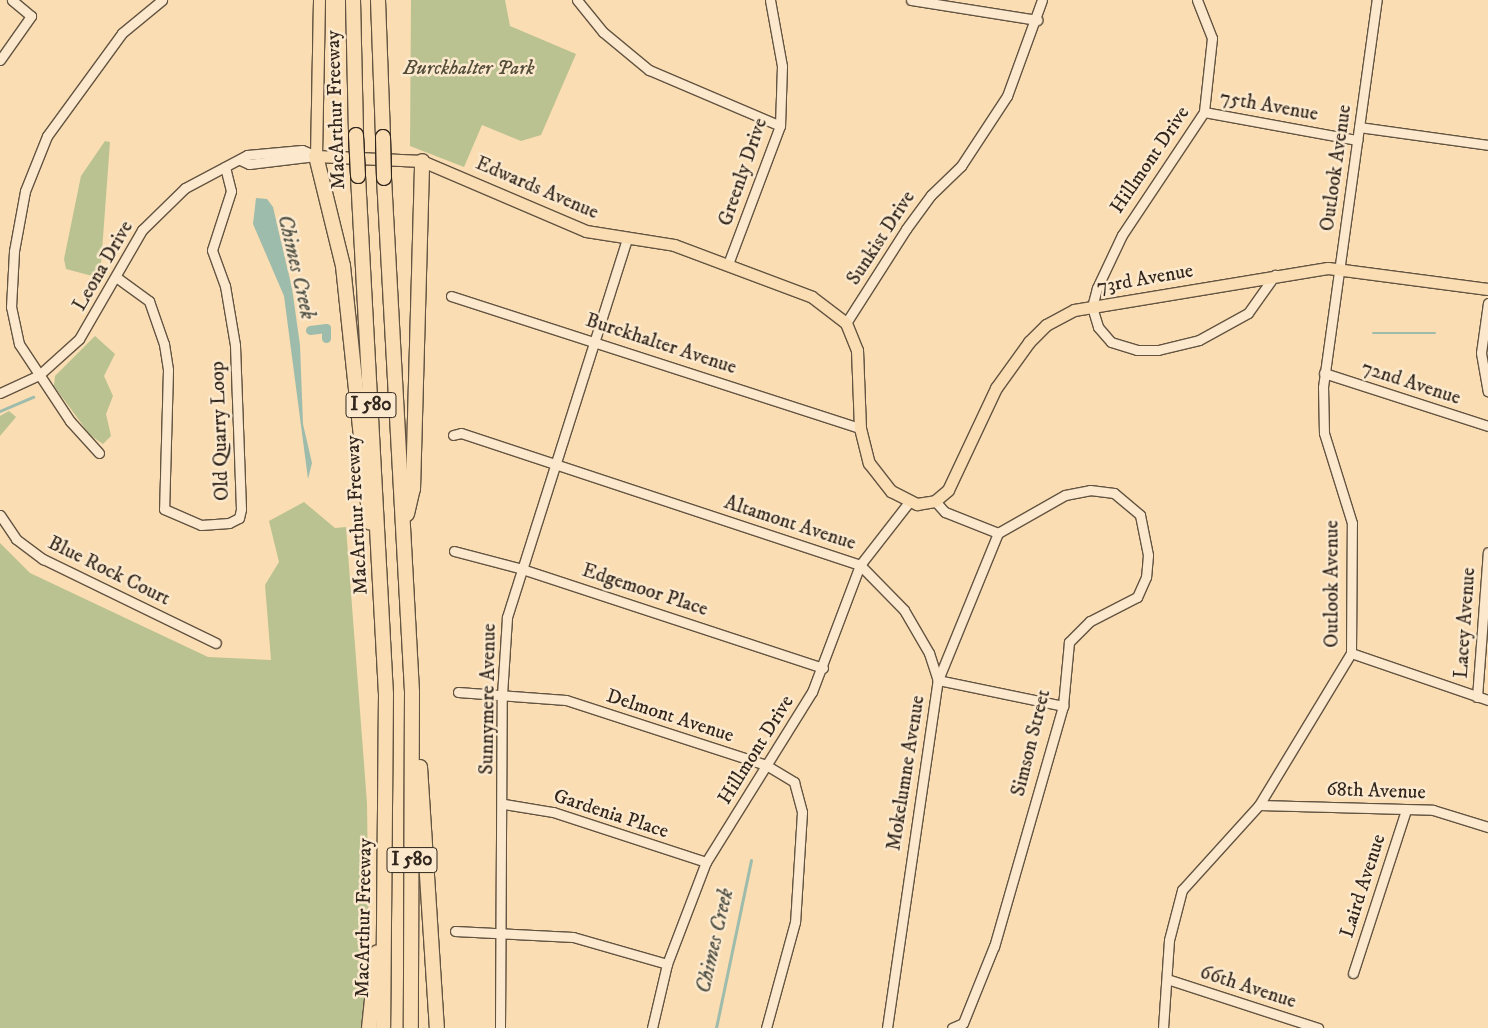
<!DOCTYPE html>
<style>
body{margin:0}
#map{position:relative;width:1488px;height:1028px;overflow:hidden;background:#faddb2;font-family:"IM FELL DW Pica",serif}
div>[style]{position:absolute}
.green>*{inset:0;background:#b9c290}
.water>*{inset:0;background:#9ebcac}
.stream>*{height:2.5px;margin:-1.25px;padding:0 1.25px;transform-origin:1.25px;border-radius:1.25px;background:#9ebcac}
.canal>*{height:9px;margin:-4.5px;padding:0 4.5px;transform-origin:4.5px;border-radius:4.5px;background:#9ebcac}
.roads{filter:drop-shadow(1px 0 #635442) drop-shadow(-1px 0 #635442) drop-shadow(0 1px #635442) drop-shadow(0 -1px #635442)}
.minor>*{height:9px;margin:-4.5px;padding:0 4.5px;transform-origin:4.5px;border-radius:4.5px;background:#fce9cd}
.major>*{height:11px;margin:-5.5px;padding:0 5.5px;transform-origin:5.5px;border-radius:5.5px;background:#faddb2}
.highway>*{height:14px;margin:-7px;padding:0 7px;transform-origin:7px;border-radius:7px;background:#faddb2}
.bridges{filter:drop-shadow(1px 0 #31261d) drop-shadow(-1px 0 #31261d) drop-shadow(0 1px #31261d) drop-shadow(0 -1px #31261d)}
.highway-bridge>*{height:14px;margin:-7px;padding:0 7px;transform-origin:7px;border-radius:7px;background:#faddb2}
span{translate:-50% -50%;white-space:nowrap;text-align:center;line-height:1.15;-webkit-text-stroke:5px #fce9cd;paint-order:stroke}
.shield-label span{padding:1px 4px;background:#fce9cd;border:1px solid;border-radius:4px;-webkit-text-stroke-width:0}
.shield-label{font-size:19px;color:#31261d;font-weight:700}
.park-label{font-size:20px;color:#534d3a;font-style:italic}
.street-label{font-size:20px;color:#31261d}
.water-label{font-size:21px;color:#525348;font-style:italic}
</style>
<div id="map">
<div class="green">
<div style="clip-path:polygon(411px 0,505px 0,510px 26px,576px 54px,541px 135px,521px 141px,482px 125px,464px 167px,410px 146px)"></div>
<div style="clip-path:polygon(105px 141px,110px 142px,100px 278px,66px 269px,64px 259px,81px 176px)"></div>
<div style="clip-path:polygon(95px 336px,115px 354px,104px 376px,113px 396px,106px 414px,111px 436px,103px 444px,90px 435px,54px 386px,55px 376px)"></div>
<div style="clip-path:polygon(9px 411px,16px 417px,0 436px,0 416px)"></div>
<div style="clip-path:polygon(304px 502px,335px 528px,346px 527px,367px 803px,369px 952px,362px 1028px,0 1028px,0 543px,30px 573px,208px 657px,271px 660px,265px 585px,279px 562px,269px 521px)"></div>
</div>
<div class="water">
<div style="clip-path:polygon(256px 198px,267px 199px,273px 207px,292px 288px,300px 345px,303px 424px,312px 463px,308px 479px,284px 296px,253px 224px)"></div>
</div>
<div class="stream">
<div style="left:1373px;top:333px;width:62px"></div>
<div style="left:0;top:411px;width:36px;rotate:-23deg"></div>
<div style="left:716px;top:1028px;width:171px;rotate:-78.2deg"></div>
</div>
<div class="canal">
<div style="left:310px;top:330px;width:16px;rotate:-7deg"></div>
<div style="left:326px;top:328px;width:10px;rotate:90deg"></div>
</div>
<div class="roads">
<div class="minor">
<div style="left:577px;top:0;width:41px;rotate:50.9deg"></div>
<div style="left:603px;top:32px;width:60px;rotate:39.6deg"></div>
<div style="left:649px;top:70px;width:142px;rotate:23.1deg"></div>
<div style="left:911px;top:0;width:128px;rotate:9deg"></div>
<div style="left:1197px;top:0;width:41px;rotate:68.5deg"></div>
<div style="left:1212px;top:38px;width:74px;rotate:96.2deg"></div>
<div style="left:1204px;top:112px;width:148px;rotate:123.7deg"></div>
<div style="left:1122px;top:235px;width:59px;rotate:115.3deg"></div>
<div style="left:1097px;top:288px;width:20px;rotate:105deg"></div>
<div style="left:1092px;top:307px;width:21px;rotate:73deg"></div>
<div style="left:1098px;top:327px;width:20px;rotate:49deg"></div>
<div style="left:1111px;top:342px;width:27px;rotate:17deg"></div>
<div style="left:1137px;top:350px;width:21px"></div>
<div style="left:1158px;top:350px;width:42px;rotate:-13.7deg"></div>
<div style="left:1199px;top:340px;width:56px;rotate:-28.9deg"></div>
<div style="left:1248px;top:313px;width:47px;rotate:-54.6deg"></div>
<div style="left:0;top:60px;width:54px;rotate:-54.8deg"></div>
<div style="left:31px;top:16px;width:25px;rotate:-140deg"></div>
<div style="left:1204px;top:112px;width:156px;rotate:10.4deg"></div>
<div style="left:1359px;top:127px;width:130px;rotate:7.9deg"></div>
<div style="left:240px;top:160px;width:10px;rotate:24deg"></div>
<div style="left:249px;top:164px;width:67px;rotate:-6.8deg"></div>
<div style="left:728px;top:264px;width:147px;rotate:-69.4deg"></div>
<div style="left:780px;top:126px;width:60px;rotate:-88.1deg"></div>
<div style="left:782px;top:66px;width:67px;rotate:-100.3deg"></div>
<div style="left:116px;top:277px;width:41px;rotate:36deg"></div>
<div style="left:149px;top:301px;width:46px;rotate:70.8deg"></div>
<div style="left:164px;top:344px;width:26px;rotate:81deg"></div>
<div style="left:168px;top:370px;width:139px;rotate:91.6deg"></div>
<div style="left:164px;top:509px;width:40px;rotate:23.4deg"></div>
<div style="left:201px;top:525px;width:28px;rotate:-4deg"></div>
<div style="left:229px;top:523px;width:11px;rotate:-27deg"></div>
<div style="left:239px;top:518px;width:9px;rotate:-77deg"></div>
<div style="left:241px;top:509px;width:164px;rotate:-92.1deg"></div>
<div style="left:235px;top:345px;width:60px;rotate:-99.6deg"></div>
<div style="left:225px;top:286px;width:38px;rotate:-110deg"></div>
<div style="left:212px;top:250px;width:62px;rotate:-72.1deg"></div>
<div style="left:231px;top:191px;width:25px;rotate:-104deg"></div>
<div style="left:451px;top:296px;width:430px;rotate:17.9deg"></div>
<div style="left:1488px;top:303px;width:50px;rotate:98deg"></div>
<div style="left:1481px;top:353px;width:39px;rotate:80deg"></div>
<div style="left:846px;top:323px;width:112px;rotate:-57.4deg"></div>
<div style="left:906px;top:229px;width:42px;rotate:-53.7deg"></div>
<div style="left:931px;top:195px;width:42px;rotate:-44deg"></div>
<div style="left:961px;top:166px;width:84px;rotate:-56.7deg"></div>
<div style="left:1007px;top:96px;width:102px;rotate:-70deg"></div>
<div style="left:1324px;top:373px;width:172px;rotate:17.9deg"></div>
<div style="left:0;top:393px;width:43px;rotate:-24.8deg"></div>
<div style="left:39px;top:375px;width:54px;rotate:-42deg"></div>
<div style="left:79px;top:339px;width:126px;rotate:-60deg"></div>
<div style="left:142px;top:230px;width:60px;rotate:-44.3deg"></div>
<div style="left:185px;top:188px;width:70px;rotate:-28deg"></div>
<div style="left:247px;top:155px;width:55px;rotate:-5.2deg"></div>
<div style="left:302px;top:150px;width:15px;rotate:23deg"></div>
<div style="left:453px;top:435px;width:8px;rotate:-14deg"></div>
<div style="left:461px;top:433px;width:420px;rotate:18.3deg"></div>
<div style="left:860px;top:565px;width:63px;rotate:45.6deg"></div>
<div style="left:904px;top:610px;width:50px;rotate:59.8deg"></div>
<div style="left:929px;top:653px;width:28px;rotate:72deg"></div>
<div style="left:938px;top:680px;width:128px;rotate:11.7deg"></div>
<div style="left:99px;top:453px;width:43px;rotate:-132.2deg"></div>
<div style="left:70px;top:421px;width:92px;rotate:-123.5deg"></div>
<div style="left:19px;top:344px;width:38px;rotate:-102deg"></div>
<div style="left:11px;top:307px;width:56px;rotate:-86.9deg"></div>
<div style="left:14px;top:251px;width:61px;rotate:-79.6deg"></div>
<div style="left:25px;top:191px;width:59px;rotate:-68.2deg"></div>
<div style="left:47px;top:136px;width:127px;rotate:-53.9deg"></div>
<div style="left:122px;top:33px;width:52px;rotate:-39.5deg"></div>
<div style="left:935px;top:501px;width:15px;rotate:48deg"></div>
<div style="left:945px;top:512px;width:57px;rotate:21.6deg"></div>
<div style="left:998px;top:533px;width:77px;rotate:-29.6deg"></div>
<div style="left:1065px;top:495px;width:25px;rotate:-11deg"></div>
<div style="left:1090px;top:490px;width:24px;rotate:7deg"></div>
<div style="left:1114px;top:493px;width:34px;rotate:40deg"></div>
<div style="left:1140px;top:515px;width:41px;rotate:78.7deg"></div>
<div style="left:1148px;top:555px;width:22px;rotate:95deg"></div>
<div style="left:1146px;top:577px;width:22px;rotate:114deg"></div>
<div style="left:1137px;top:597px;width:53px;rotate:152.9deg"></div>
<div style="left:1090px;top:621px;width:30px;rotate:135deg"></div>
<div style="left:1069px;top:642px;width:64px;rotate:95.4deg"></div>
<div style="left:1063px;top:706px;width:250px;rotate:106deg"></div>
<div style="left:994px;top:946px;width:83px;rotate:111.9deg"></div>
<div style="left:963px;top:1023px;width:12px;rotate:156deg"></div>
<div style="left:0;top:515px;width:29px;rotate:56deg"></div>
<div style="left:16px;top:539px;width:34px;rotate:37deg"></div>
<div style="left:43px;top:559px;width:192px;rotate:25.9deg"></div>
<div style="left:454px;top:551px;width:67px;rotate:14.7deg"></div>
<div style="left:519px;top:568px;width:320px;rotate:18.2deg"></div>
<div style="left:1351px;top:653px;width:145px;rotate:18.9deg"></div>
<div style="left:458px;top:692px;width:108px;rotate:4.2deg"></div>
<div style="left:566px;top:700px;width:210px;rotate:18deg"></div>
<div style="left:766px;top:765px;width:33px;rotate:31deg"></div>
<div style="left:794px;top:782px;width:31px;rotate:75deg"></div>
<div style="left:802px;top:812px;width:110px;rotate:93.6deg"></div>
<div style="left:795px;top:922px;width:110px;rotate:105.3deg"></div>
<div style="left:1477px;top:697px;width:145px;rotate:-85.7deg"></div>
<div style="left:504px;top:804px;width:50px;rotate:9.3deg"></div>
<div style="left:553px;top:812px;width:161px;rotate:18.1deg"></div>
<div style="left:1259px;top:805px;width:174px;rotate:1.6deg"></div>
<div style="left:1433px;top:810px;width:58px;rotate:17.2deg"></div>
<div style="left:455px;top:931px;width:118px;rotate:2.9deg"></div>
<div style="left:573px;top:937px;width:98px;rotate:16deg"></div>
<div style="left:1353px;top:973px;width:171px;rotate:-72deg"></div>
<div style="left:1167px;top:979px;width:159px;rotate:18deg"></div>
<div style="left:500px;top:1028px;width:333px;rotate:-89.7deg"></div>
<div style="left:502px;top:695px;width:78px;rotate:-86.3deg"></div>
<div style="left:507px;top:617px;width:397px;rotate:-72.4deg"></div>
<div style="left:652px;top:1028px;width:66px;rotate:-76.8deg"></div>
<div style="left:667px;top:964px;width:109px;rotate:-69.1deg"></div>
<div style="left:706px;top:862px;width:200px;rotate:-58.1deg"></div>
<div style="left:812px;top:692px;width:136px;rotate:-69.3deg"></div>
<div style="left:860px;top:565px;width:80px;rotate:-52.1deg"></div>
<div style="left:887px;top:1028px;width:352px;rotate:-81.7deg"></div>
<div style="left:938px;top:680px;width:159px;rotate:-67.8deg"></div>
<div style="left:1163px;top:1028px;width:88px;rotate:-86.1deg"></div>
<div style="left:1169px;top:940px;width:52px;rotate:-75.4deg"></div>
<div style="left:1182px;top:890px;width:115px;rotate:-47.8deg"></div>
<div style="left:1259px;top:805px;width:178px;rotate:-58.8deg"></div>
<div style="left:1351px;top:653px;width:130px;rotate:-89.6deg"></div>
<div style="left:1352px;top:523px;width:94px;rotate:-107.3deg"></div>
<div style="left:1324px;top:433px;width:46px;rotate:-91.2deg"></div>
<div style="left:1323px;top:387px;width:391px;rotate:-82.1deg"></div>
</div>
<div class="major">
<div style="left:319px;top:0;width:156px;rotate:91.1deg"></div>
<div style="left:316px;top:156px;width:106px;rotate:2.7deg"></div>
<div style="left:422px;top:161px;width:178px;rotate:23.1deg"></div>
<div style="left:586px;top:231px;width:89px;rotate:9deg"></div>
<div style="left:674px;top:245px;width:147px;rotate:20.6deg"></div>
<div style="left:812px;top:297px;width:43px;rotate:37.4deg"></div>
<div style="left:846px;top:323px;width:29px;rotate:68deg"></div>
<div style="left:857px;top:350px;width:78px;rotate:87.8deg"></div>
<div style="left:860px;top:428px;width:36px;rotate:76deg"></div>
<div style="left:869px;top:463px;width:36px;rotate:52deg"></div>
<div style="left:891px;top:491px;width:29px;rotate:27deg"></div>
<div style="left:917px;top:504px;width:18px;rotate:-9deg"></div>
<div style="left:935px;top:501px;width:17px;rotate:-40deg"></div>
<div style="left:948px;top:490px;width:113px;rotate:-64.8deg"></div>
<div style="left:996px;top:388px;width:57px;rotate:-54.3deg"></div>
<div style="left:1029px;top:342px;width:24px;rotate:-45deg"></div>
<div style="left:1046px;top:325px;width:32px;rotate:-28deg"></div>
<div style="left:1074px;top:310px;width:257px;rotate:-9.4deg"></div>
<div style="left:1328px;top:268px;width:161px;rotate:7.5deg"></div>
</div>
<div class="highway">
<div style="left:353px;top:0;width:135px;rotate:88.7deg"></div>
<div style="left:378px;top:0;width:137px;rotate:87.9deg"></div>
<div style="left:316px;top:156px;width:113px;rotate:76.2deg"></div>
<div style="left:343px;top:266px;width:258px;rotate:84deg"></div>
<div style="left:358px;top:176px;width:519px;rotate:86.91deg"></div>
<div style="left:386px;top:694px;width:334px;rotate:90.5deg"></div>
<div style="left:384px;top:178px;width:515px;rotate:86.88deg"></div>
<div style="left:412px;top:692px;width:336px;rotate:90.2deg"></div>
<div style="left:407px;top:514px;width:26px;rotate:-77deg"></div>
<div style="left:413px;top:489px;width:328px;rotate:-88.4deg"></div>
<div style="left:420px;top:767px;width:262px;rotate:86.3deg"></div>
<div style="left:369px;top:1028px;width:76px;rotate:-84deg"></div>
</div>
</div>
<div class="bridges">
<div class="highway-bridge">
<div style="left:356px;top:135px;width:41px;rotate:87.2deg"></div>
<div style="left:383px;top:137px;width:41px;rotate:88.6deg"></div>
</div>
</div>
<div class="shield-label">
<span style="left:371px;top:405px">I 580</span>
<span style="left:412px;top:860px">I 580</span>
</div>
<div class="park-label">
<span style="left:469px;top:68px">Burckhalter Park</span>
</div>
<div class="street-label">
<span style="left:1269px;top:106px;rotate:10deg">75th Avenue</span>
<span style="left:336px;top:110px;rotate:-92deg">MacArthur Freeway</span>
<span style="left:1150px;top:160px;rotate:-56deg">Hillmont Drive</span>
<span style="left:1336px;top:168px;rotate:-82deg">Outlook Avenue</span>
<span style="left:743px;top:172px;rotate:-71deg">Greenly Drive</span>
<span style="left:537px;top:188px;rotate:23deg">Edwards Avenue</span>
<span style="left:881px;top:238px;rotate:-57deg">Sunkist Drive</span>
<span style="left:103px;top:266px;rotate:-60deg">Leona Drive</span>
<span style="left:1145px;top:279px;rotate:-10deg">73rd Avenue</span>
<span style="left:661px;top:344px;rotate:18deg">Burckhalter Avenue</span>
<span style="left:1411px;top:383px;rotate:18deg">72nd Avenue</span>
<span style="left:220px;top:431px;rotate:-92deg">Old Quarry Loop</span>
<span style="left:357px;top:515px;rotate:-93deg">MacArthur Freeway</span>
<span style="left:790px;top:523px;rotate:18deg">Altamont Avenue</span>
<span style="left:109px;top:571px;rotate:26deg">Blue Rock Court</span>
<span style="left:1332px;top:584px;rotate:-90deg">Outlook Avenue</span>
<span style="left:645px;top:590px;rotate:18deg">Edgemoor Place</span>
<span style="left:1465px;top:623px;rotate:-86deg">Lacey Avenue</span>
<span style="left:488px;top:699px;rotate:-89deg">Sunnymere Avenue</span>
<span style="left:670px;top:716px;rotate:18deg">Delmont Avenue</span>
<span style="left:1031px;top:743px;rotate:-76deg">Simson Street</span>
<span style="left:756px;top:750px;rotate:-58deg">Hillmont Drive</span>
<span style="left:906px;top:773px;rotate:-81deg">Mokelumne Avenue</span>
<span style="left:1376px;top:791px;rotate:2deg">68th Avenue</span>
<span style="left:611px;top:814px;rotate:18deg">Gardenia Place</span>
<span style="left:1363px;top:886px;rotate:-72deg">Laird Avenue</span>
<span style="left:364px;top:918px;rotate:-89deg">MacArthur Freeway</span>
<span style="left:1248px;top:987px;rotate:18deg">66th Avenue</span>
</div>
<div class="water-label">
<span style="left:296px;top:267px;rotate:77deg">Chimes Creek</span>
<span style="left:715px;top:941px;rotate:-77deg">Chimes Creek</span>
</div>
</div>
